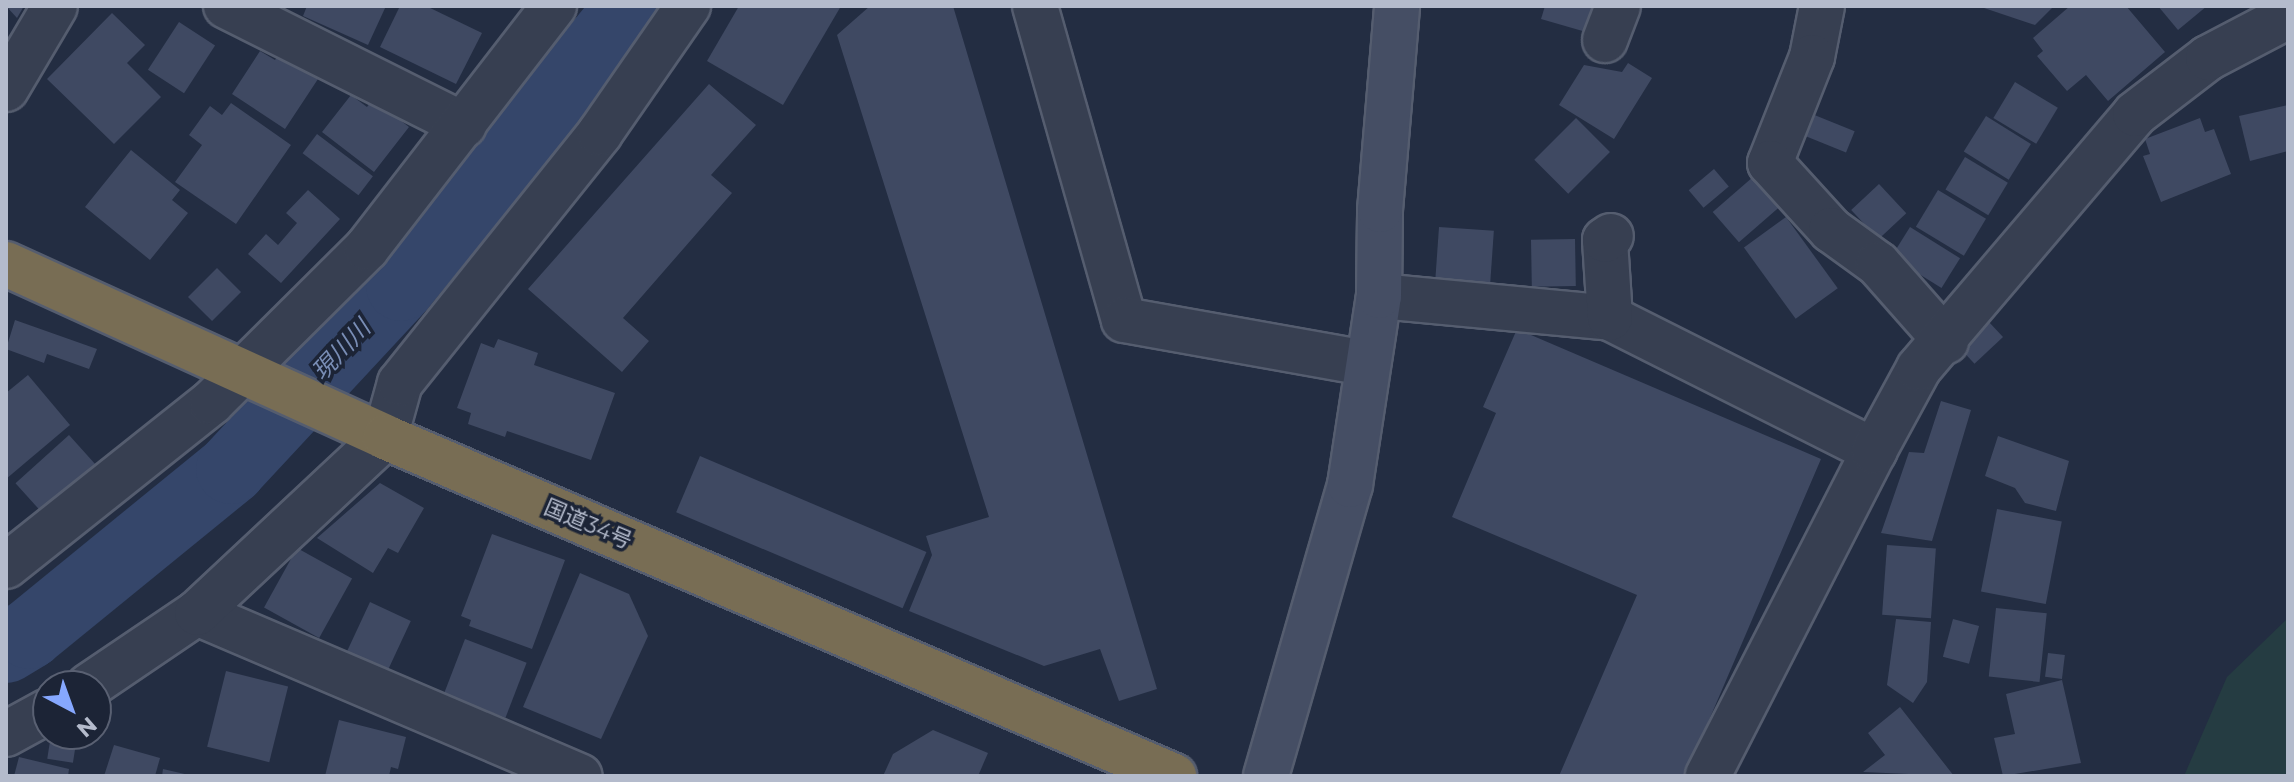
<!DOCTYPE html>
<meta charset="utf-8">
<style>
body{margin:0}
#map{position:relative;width:2294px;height:782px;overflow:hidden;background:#232d42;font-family:Montserrat,"Noto Sans JP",sans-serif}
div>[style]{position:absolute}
.green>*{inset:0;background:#253c42}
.river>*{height:70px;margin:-35px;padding:0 35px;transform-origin:35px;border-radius:35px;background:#35466a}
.building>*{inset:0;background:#3f4962;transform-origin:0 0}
.roads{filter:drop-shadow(2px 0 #555d6f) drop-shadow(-2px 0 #555d6f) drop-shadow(0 2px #555d6f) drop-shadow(0 -2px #555d6f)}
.street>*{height:44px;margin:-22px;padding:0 22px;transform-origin:22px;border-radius:22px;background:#373f51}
.secondary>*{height:44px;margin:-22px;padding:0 22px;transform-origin:22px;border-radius:22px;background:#454e64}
.highway>*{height:44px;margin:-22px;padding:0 22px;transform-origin:22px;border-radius:22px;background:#786d54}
span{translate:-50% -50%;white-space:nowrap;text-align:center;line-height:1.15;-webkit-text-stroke:7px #1c2436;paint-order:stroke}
.street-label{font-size:22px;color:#b4bbcc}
.water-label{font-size:24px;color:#798db5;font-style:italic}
.frame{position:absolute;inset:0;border:8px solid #b4bbcc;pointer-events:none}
.north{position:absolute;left:32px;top:670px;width:80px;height:80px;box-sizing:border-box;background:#1c2436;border:2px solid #596072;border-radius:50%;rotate:139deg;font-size:22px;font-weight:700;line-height:32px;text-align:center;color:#b4bbcc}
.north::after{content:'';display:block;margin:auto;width:28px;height:36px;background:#86a8ff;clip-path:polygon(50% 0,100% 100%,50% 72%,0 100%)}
</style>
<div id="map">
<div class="green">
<div style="clip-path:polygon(2288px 618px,2288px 776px,2184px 776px,2227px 677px)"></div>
</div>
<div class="river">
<div style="left:6px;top:648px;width:27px;rotate:-31deg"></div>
<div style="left:29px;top:634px;width:261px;rotate:-39.2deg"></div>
<div style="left:231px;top:469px;width:250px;rotate:-47.1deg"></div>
<div style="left:401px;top:286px;width:362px;rotate:-50.6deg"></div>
</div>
<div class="building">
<div style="clip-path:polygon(6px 6px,24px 6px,17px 18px)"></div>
<div style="clip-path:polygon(307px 6px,386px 6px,368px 45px,303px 16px)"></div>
<div style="clip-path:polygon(400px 6px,426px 6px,482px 33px,456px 84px,380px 47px)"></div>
<div style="clip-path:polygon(739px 6px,841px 6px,783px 105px,707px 61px)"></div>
<div style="clip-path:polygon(870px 6px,953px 6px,1157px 689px,1119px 701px,1100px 649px,1044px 666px,909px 611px,932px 555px,926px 536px,989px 517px,837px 35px)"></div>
<div style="clip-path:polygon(1545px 6px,1594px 6px,1586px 32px,1541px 19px)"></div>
<div style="clip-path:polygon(1978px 6px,2054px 6px,2035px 25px)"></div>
<div style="clip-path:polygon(2070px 6px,2126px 6px,2165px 52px,2108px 101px,2086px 75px,2067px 91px,2037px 56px,2043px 51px,2033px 38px)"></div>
<div style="clip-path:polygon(2158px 6px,2207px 6px,2178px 30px)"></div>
<div style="clip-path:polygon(112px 13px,145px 45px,127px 63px,161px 97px,114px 144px,47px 79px)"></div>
<div style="left:179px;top:22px;width:43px;height:57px;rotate:33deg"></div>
<div style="clip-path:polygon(260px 51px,275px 60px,279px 54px,318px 79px,285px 129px,232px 94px)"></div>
<div style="clip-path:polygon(1628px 63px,1652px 78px,1614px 139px,1559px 105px,1584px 65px,1622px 72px)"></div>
<div style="left:2015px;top:82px;width:50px;height:42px;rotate:31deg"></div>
<div style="clip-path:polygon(709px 84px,756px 125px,711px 175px,732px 193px,623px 318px,649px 341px,622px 372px,528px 289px)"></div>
<div style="clip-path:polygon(351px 95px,367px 107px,373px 99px,409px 127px,374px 172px,322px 132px)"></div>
<div style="clip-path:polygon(231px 103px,291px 145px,236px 224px,175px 182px,202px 145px,189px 135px,210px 106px,222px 115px)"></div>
<div style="clip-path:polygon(2288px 105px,2288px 151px,2250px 161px,2239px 116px)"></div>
<div style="left:1812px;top:114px;width:46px;height:23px;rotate:22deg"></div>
<div style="left:1986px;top:116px;width:53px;height:42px;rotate:32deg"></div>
<div style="left:1576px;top:118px;width:48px;height:59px;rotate:45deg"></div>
<div style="clip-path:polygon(2200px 118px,2205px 132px,2214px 129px,2231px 174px,2161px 202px,2143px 156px,2150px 154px,2145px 139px)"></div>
<div style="left:317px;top:134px;width:70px;height:24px;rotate:37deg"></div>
<div style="clip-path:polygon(131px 150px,180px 190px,172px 200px,188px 213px,150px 260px,85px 207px)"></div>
<div style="left:1965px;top:157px;width:50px;height:38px;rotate:31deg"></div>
<div style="left:1714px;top:169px;width:23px;height:33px;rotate:50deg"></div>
<div style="left:1761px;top:170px;width:40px;height:64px;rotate:49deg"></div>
<div style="left:1879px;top:184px;width:40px;height:38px;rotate:47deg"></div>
<div style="clip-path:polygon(308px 190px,340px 219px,281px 283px,248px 254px,266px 234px,278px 245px,297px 223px,286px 213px)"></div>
<div style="left:1938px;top:190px;width:56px;height:43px;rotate:31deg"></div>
<div style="left:1786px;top:217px;width:88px;height:52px;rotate:54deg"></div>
<div style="left:1439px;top:227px;width:55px;height:58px;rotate:4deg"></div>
<div style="left:1910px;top:227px;width:59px;height:35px;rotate:32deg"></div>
<div style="left:1575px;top:239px;width:47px;height:44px;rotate:89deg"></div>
<div style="left:217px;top:268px;width:34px;height:41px;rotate:45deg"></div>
<div style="clip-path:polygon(15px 320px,97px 349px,89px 369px,47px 354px,44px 363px,6px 349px)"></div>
<div style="left:1988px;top:321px;width:22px;height:39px;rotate:47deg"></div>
<div style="clip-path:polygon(1517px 329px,1821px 459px,1685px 776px,1559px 776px,1637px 595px,1452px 517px,1496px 413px,1483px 407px)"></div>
<div style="clip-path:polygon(498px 339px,538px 353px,534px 365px,615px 393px,591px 460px,507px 431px,505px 437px,468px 424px,471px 413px,457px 408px,481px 343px,494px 348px)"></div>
<div style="clip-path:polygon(28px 375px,70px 425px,6px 479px,6px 393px)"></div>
<div style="clip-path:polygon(1941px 401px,1971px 410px,1932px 541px,1881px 533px,1909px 452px,1924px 453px)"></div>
<div style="left:69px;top:435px;width:42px;height:72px;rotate:48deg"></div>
<div style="clip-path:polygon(1998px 436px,2069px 461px,2056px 511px,2025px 503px,2015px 488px,1985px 476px)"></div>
<div style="left:700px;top:456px;width:246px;height:61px;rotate:23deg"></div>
<div style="clip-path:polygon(380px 483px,424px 508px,398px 553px,388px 548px,373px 573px,317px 538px)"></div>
<div style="left:1997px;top:509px;width:66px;height:84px;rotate:11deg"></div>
<div style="clip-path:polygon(492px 534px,565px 560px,532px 649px,469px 626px,471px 620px,461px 616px)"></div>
<div style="left:1887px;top:545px;width:49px;height:70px;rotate:4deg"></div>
<div style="left:297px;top:548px;width:63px;height:68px;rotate:29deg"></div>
<div style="clip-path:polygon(580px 573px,629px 594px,648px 636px,601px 739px,523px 707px)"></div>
<div style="left:370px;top:602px;width:45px;height:54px;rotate:25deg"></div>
<div style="left:1996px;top:608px;width:51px;height:69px;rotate:6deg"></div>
<div style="clip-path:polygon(1896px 619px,1931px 622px,1927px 682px,1913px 703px,1887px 685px)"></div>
<div style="left:1953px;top:619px;width:27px;height:39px;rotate:15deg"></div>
<div style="left:465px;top:639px;width:66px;height:59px;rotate:21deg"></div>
<div style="left:2048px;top:653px;width:17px;height:24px;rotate:7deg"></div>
<div style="left:226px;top:671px;width:64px;height:78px;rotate:14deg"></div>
<div style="clip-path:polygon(2062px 680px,2081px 763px,2003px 776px,1994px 738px,2015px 734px,2006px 694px)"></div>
<div style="clip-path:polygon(1900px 707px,1954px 776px,1863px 772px,1885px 755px,1868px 733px)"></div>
<div style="clip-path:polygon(339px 720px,406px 737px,398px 769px,391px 767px,389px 776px,325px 776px)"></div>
<div style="clip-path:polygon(933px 730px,988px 753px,978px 776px,883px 776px,893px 754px)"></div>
<div style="left:51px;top:735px;width:26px;height:24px;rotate:9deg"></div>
<div style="clip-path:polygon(114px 745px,160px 758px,155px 776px,104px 776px)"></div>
<div style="clip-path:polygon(19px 757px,69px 769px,68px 776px,14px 776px)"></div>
<div style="clip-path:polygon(163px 769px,189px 775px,189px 776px,162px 776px)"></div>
</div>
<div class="roads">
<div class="street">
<div style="left:226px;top:6px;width:266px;rotate:26.6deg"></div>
<div style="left:1035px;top:6px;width:326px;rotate:74.2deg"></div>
<div style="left:1124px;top:320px;width:246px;rotate:10.1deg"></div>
<div style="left:1822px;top:6px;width:52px;rotate:101.1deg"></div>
<div style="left:1812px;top:57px;width:114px;rotate:111.6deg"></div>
<div style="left:1770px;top:163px;width:91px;rotate:47.7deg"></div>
<div style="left:1831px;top:230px;width:58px;rotate:35.9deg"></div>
<div style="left:1878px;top:264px;width:103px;rotate:48.6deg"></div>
<div style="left:1605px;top:40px;width:36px;rotate:-69deg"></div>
<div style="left:6px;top:89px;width:96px;rotate:-59.4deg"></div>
<div style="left:1379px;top:296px;width:232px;rotate:5.4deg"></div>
<div style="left:1610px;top:318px;width:296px;rotate:26.7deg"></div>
<div style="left:1874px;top:451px;width:365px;rotate:117.1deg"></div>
<div style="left:1610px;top:318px;width:78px;rotate:-93.7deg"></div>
<div style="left:1605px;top:240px;width:7px;rotate:-34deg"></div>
<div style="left:1874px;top:451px;width:94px;rotate:-61.5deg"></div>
<div style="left:1919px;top:368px;width:333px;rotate:-49.6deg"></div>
<div style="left:2135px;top:114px;width:92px;rotate:-37.5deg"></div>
<div style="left:2208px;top:58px;width:90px;rotate:-27.7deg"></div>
<div style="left:6px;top:566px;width:263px;rotate:-38.5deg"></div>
<div style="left:212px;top:402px;width:218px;rotate:-44.8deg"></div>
<div style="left:367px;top:248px;width:306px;rotate:-52.3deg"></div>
<div style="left:197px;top:613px;width:416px;rotate:23.1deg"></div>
<div style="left:89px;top:686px;width:130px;rotate:-34.1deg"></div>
<div style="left:197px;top:613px;width:258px;rotate:-43.1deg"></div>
<div style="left:385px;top:437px;width:56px;rotate:-74.5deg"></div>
<div style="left:400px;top:383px;width:320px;rotate:-51.3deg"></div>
<div style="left:600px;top:133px;width:155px;rotate:-55.3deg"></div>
<div style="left:6px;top:734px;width:48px;rotate:-28.7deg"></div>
</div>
<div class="secondary">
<div style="left:1266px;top:776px;width:303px;rotate:-73.9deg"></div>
<div style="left:1350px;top:485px;width:191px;rotate:-81.3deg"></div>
<div style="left:1379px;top:296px;width:86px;rotate:-89.3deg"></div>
<div style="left:1380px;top:210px;width:205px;rotate:-85.2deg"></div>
</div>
<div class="highway">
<div style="left:6px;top:264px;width:417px;rotate:24.5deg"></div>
<div style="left:385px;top:437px;width:859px;rotate:23.25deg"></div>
</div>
</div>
<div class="street-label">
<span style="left:588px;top:524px;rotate:23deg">国道34号</span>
</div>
<div class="water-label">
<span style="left:341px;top:350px;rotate:-47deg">現川川</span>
</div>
<div class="frame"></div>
<div class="north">N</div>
</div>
